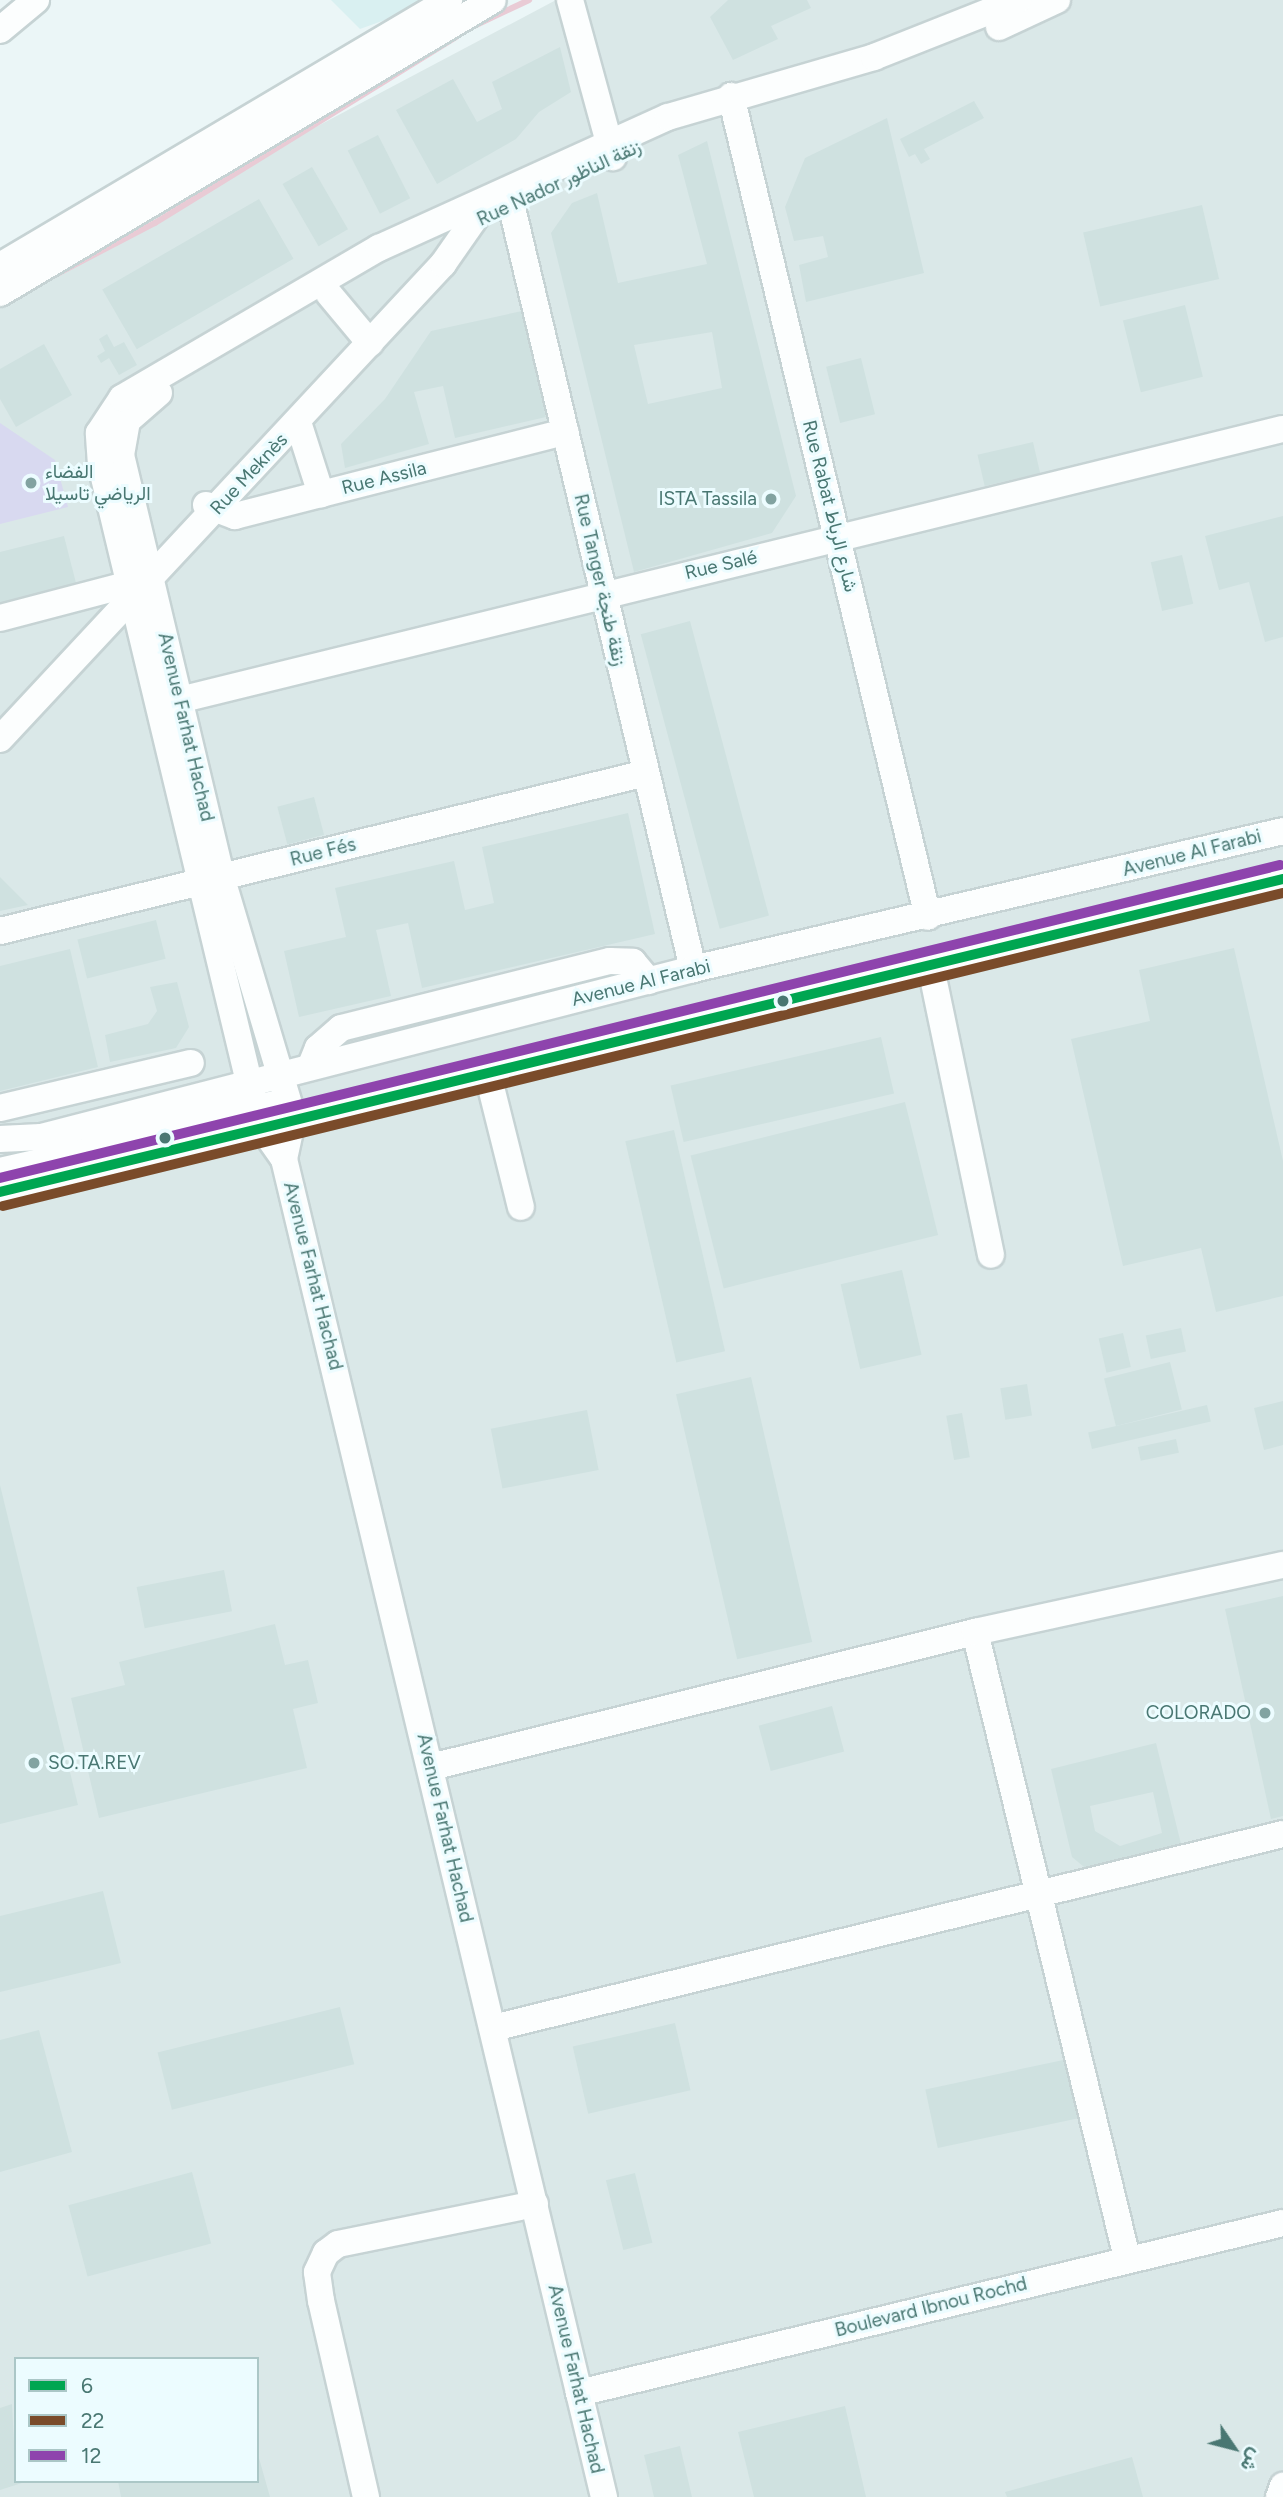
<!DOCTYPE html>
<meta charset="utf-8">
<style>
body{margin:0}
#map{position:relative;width:1283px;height:2497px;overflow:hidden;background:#ebf6f7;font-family:Figtree,Vazirmatn,sans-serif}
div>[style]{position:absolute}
.residential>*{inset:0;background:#d9f0f1}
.industrial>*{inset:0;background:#dae8e8}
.green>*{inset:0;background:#d8d9f0}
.stream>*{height:6px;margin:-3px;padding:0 3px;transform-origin:3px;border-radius:3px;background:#e9cbd5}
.building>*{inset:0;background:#cfe1e0;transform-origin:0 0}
.roads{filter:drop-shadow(2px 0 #c6d3d4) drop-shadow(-2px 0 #c6d3d4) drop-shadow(0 2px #c6d3d4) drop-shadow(0 -2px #c6d3d4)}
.minor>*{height:26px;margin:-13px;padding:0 13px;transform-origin:13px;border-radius:13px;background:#fcfefe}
.bus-1>*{height:10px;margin:-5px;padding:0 5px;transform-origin:5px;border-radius:5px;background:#00a651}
.bus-2>*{height:10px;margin:-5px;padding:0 5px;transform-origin:5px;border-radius:5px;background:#7a4b2a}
.bus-3>*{height:10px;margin:-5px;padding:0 5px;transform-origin:5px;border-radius:5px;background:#8e44ad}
.dots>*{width:19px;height:19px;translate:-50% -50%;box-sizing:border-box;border:4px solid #ecfcff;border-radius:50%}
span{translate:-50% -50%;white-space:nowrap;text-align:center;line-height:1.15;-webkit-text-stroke:6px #ecfcff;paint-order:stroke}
.street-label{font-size:19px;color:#497772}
.poi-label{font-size:19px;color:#497772}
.left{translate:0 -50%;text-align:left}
.right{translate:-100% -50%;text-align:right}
.legend{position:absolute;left:14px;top:2357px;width:245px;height:126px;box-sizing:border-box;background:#ecfcff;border:2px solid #abc7c7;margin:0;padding:9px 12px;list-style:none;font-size:21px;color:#497772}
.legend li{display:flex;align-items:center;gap:14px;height:35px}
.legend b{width:35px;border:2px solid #abc7c7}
.north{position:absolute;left:1199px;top:2413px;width:70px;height:70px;-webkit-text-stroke:5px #ecfcff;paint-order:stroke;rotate:125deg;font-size:19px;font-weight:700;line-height:28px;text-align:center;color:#497772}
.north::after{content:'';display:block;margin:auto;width:24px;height:32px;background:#497772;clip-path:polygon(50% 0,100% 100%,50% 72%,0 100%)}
</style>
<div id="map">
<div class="residential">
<div style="clip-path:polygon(331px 0,440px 0,360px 29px)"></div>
</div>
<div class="industrial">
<div style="clip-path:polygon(evenodd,556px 0,1283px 0,1283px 2497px,0 2497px,0 309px,161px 209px,556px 0,16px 2359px,257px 2359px,257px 2481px,16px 2481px,16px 2359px)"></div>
</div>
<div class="green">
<div style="clip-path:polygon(0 423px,55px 460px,68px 507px,0 524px)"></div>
</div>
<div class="stream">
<div style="left:474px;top:26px;width:61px;rotate:-25.3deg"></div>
<div style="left:53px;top:276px;width:115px;rotate:-27.5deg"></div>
<div style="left:155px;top:223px;width:354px;rotate:-31.7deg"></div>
</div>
<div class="building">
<div style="clip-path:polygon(728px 0,807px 0,811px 8px,771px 26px,778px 39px,733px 60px,710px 17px)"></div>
<div style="clip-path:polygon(560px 47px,571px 92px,539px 112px,516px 139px,437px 184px,396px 110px,453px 79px,477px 122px,502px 109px,492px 82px)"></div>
<div style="clip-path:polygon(974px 101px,984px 118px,924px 149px,930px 159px,921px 164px,915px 154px,909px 157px,900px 139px)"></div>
<div style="clip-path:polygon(887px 118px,924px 273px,806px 302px,799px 265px,828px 257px,823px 236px,794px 241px,785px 207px,805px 158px)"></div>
<div style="left:378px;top:135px;width:71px;height:34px;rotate:63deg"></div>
<div style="clip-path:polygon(evenodd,707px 141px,796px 496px,772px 533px,634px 572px,551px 233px,572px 203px,597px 193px,618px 283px,707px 264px,678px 155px,707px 141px,712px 332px,722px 388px,648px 404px,634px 345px,712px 332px)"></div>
<div style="left:312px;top:167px;width:72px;height:34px;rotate:60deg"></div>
<div style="left:259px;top:199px;width:69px;height:181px;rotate:60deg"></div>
<div style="left:1202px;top:205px;width:76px;height:122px;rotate:77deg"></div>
<div style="left:1185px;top:305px;width:74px;height:64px;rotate:76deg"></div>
<div style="clip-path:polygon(522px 311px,546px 417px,455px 438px,443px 386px,414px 392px,429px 444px,345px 468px,341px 444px,385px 399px,431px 331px)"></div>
<div style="clip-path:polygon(107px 334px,114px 347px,124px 342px,137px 365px,119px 375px,109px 358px,101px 363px,97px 356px,105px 351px,99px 339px)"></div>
<div style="clip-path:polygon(44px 344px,72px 395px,16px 427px,0 399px,0 369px)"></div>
<div style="left:861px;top:358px;width:58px;height:36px;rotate:76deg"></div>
<div style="left:1033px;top:442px;width:32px;height:57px;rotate:77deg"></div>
<div style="clip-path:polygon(1283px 516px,1283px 637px,1265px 642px,1249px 582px,1219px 590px,1205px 536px)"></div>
<div style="clip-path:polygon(64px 536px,77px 587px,0 607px,0 552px)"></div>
<div style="left:1182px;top:555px;width:50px;height:32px;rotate:77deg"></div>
<div style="left:690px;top:621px;width:305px;height:51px;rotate:75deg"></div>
<div style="left:314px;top:797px;width:39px;height:38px;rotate:75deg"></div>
<div style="clip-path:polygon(628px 813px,655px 934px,422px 988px,408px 923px,376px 930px,391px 996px,299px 1017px,284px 951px,346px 937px,335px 888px,454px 861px,465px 910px,494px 903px,482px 847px)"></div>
<div style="clip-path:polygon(0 877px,28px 905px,0 911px)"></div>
<div style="left:156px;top:920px;width:40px;height:81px;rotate:76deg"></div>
<div style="clip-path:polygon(1234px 948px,1283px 1161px,1283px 1296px,1216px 1312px,1201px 1248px,1123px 1266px,1071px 1039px,1150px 1021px,1139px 970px)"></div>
<div style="clip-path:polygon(70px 949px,98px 1067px,0 1091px,0 966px)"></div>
<div style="clip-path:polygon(177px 982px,189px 1027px,176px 1048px,110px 1062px,105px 1035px,148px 1024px,157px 1011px,150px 987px)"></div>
<div style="left:881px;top:1037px;width:58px;height:216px;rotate:77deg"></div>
<div style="left:905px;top:1102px;width:137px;height:221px;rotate:76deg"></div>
<div style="left:674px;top:1130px;width:227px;height:50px;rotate:77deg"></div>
<div style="left:902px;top:1270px;width:87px;height:63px;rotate:77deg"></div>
<div style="left:1181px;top:1328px;width:24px;height:36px;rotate:78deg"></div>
<div style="left:1123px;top:1333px;width:35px;height:25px;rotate:77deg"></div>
<div style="left:1170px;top:1362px;width:49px;height:68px;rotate:76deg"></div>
<div style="left:751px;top:1377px;width:272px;height:77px;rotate:77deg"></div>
<div style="left:1027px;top:1384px;width:32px;height:27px;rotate:81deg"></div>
<div style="clip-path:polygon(1283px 1401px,1283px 1445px,1264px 1450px,1254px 1408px)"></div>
<div style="left:1207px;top:1405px;width:17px;height:122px;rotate:77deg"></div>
<div style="left:587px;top:1410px;width:61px;height:98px;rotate:79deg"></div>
<div style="left:962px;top:1413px;width:45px;height:16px;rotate:80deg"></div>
<div style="left:1176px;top:1439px;width:14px;height:39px;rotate:78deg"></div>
<div style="clip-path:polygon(0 1485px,78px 1805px,0 1824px)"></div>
<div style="left:224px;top:1570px;width:42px;height:89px;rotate:79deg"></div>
<div style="clip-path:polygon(1283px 1596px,1283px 1816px,1271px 1819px,1225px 1609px)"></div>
<div style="clip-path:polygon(275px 1624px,285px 1665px,308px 1660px,318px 1703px,293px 1709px,307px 1768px,99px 1818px,71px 1698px,125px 1685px,119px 1662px)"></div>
<div style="left:832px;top:1706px;width:47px;height:76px;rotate:75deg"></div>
<div style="clip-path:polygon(evenodd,1156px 1743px,1184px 1856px,1095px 1876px,1072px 1857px,1051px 1769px,1156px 1743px,1153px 1792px,1162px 1833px,1120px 1846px,1095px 1831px,1090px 1806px,1153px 1792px)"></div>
<div style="clip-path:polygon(103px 1891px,121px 1963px,0 1992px,0 1916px)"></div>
<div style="left:340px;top:2007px;width:59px;height:188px;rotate:76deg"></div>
<div style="left:675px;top:2023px;width:69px;height:105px;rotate:77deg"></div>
<div style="clip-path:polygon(39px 2030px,72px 2152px,0 2172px,0 2040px)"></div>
<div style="left:1073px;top:2058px;width:60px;height:151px;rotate:78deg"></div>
<div style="left:192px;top:2172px;width:74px;height:128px;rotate:75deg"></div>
<div style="left:635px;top:2173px;width:72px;height:30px;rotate:76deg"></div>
<div style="clip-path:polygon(12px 2404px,16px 2481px,25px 2482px,0 2490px,0 2408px)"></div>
<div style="clip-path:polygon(845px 2406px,866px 2497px,754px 2497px,738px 2432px)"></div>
<div style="clip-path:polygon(680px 2446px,692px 2497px,654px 2497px,644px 2455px)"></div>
<div style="clip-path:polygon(257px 2451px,270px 2497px,121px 2497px,118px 2481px,257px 2481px)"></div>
<div style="clip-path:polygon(1132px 2457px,1143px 2497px,1007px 2497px,1005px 2492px)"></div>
</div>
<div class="roads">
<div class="minor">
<div style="left:570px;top:0;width:163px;rotate:74.7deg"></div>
<div style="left:999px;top:27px;width:64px;rotate:-25deg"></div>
<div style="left:0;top:30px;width:47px;rotate:-39.8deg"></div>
<div style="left:731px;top:96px;width:844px;rotate:76.51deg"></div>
<div style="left:508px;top:191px;width:800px;rotate:76.62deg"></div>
<div style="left:0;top:266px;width:522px;rotate:-30.64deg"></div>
<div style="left:0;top:293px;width:573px;rotate:-30.72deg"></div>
<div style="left:329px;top:294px;width:64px;rotate:50.1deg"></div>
<div style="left:159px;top:393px;width:43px;rotate:138.8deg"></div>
<div style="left:127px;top:421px;width:35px;rotate:100deg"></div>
<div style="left:121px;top:455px;width:433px;rotate:76.6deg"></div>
<div style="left:221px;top:876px;width:252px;rotate:73.4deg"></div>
<div style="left:293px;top:1117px;width:43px;rotate:102.1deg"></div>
<div style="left:298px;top:422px;width:76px;rotate:72.3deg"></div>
<div style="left:206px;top:505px;width:31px;rotate:21deg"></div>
<div style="left:235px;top:516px;width:341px;rotate:-14.3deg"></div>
<div style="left:0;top:618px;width:134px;rotate:-14.7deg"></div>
<div style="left:163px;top:704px;width:1153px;rotate:-13.8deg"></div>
<div style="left:0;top:739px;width:650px;rotate:-47deg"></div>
<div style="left:443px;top:264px;width:77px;rotate:-55.1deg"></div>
<div style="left:0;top:931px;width:665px;rotate:-13.74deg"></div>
<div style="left:930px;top:963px;width:298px;rotate:78.2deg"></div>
<div style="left:311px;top:1065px;width:18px;rotate:-68deg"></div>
<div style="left:318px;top:1048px;width:30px;rotate:-41deg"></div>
<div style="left:341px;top:1028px;width:277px;rotate:-14deg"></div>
<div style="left:610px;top:961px;width:23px;rotate:2deg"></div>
<div style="left:633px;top:962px;width:25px;rotate:50deg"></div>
<div style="left:487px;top:1071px;width:140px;rotate:76deg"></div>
<div style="left:0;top:1108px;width:196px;rotate:-13.3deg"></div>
<div style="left:0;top:1139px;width:41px;rotate:-2.8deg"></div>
<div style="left:41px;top:1137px;width:673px;rotate:-14.45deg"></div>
<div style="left:693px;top:969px;width:606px;rotate:-13.16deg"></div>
<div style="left:97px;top:1143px;width:181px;rotate:-12.4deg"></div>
<div style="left:0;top:1171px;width:117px;rotate:-12.8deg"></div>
<div style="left:0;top:1192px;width:1321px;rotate:-13.71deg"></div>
<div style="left:975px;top:1632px;width:644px;rotate:76.35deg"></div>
<div style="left:431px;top:1767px;width:561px;rotate:-13.94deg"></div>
<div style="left:975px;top:1632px;width:315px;rotate:-12.3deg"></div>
<div style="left:493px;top:2028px;width:813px;rotate:-13.8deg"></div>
<div style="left:579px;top:2393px;width:724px;rotate:-13.58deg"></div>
<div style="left:366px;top:2497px;width:201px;rotate:-102.9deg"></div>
<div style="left:321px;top:2301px;width:29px;rotate:-98deg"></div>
<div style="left:317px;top:2272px;width:21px;rotate:-65deg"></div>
<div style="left:326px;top:2253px;width:15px;rotate:-37deg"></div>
<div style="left:338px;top:2244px;width:201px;rotate:-11.5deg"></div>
<div style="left:604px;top:2497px;width:1376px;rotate:-103.45deg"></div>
<div style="left:284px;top:1159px;width:42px;rotate:-125.2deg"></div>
<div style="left:260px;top:1125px;width:44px;rotate:-104.3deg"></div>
<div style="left:249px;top:1082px;width:635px;rotate:-103.49deg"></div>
<div style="left:101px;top:465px;width:32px;rotate:-94deg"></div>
<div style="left:99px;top:433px;width:42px;rotate:-56.7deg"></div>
<div style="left:122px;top:398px;width:298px;rotate:-30.3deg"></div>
<div style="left:379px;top:248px;width:317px;rotate:-24.4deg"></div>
<div style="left:668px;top:117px;width:215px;rotate:-16.2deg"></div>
<div style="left:874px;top:57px;width:155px;rotate:-21.6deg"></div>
<div style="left:1279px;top:2497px;width:12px;rotate:-70deg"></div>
</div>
</div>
<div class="bus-1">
<div style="left:0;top:1192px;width:1321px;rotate:-13.71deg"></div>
</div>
<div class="bus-2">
<div style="left:3px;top:1206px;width:1318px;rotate:-13.74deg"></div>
</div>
<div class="bus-3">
<div style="left:0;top:1178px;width:1318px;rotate:-13.74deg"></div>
</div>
<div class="dots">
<div style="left:31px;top:483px;background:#82a3a1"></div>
<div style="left:771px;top:499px;background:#82a3a1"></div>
<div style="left:783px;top:1001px;background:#497772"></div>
<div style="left:165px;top:1138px;background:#497772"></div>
<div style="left:1265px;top:1713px;background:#82a3a1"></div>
<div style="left:34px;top:1763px;background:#82a3a1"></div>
</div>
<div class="street-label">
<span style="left:559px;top:183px;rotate:-25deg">Rue Nador زنقة الناظور</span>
<span style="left:249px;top:474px;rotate:-47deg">Rue Meknès</span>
<span style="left:384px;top:478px;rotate:-14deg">Rue Assila</span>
<span style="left:830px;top:506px;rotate:76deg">Rue Rabat شارع الرباط</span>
<span style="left:721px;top:565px;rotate:-13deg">Rue Salé</span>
<span style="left:600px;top:580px;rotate:77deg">Rue Tanger زنقة طنجة</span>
<span style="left:186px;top:727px;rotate:77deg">Avenue Farhat Hachad</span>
<span style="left:323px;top:852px;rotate:-14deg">Rue Fés</span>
<span style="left:1192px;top:853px;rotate:-14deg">Avenue Al Farabi</span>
<span style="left:641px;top:983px;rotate:-14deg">Avenue Al Farabi</span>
<span style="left:313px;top:1276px;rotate:76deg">Avenue Farhat Hachad</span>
<span style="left:445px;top:1828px;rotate:77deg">Avenue Farhat Hachad</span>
<span style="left:931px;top:2307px;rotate:-14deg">Boulevard Ibnou Rochd</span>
<span style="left:576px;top:2379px;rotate:77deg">Avenue Farhat Hachad</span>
</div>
<div class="poi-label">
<span class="left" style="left:45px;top:483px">الفضاء<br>الرياضي تاسيلا</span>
<span class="right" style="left:757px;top:499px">ISTA Tassila</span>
<span class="right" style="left:1251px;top:1713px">COLORADO</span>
<span class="left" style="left:48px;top:1763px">SO.TA.REV</span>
</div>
<ul class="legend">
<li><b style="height:9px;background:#00a651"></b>6</li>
<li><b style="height:9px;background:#7a4b2a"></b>22</li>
<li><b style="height:9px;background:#8e44ad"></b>12</li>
</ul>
<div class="north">ش</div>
</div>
